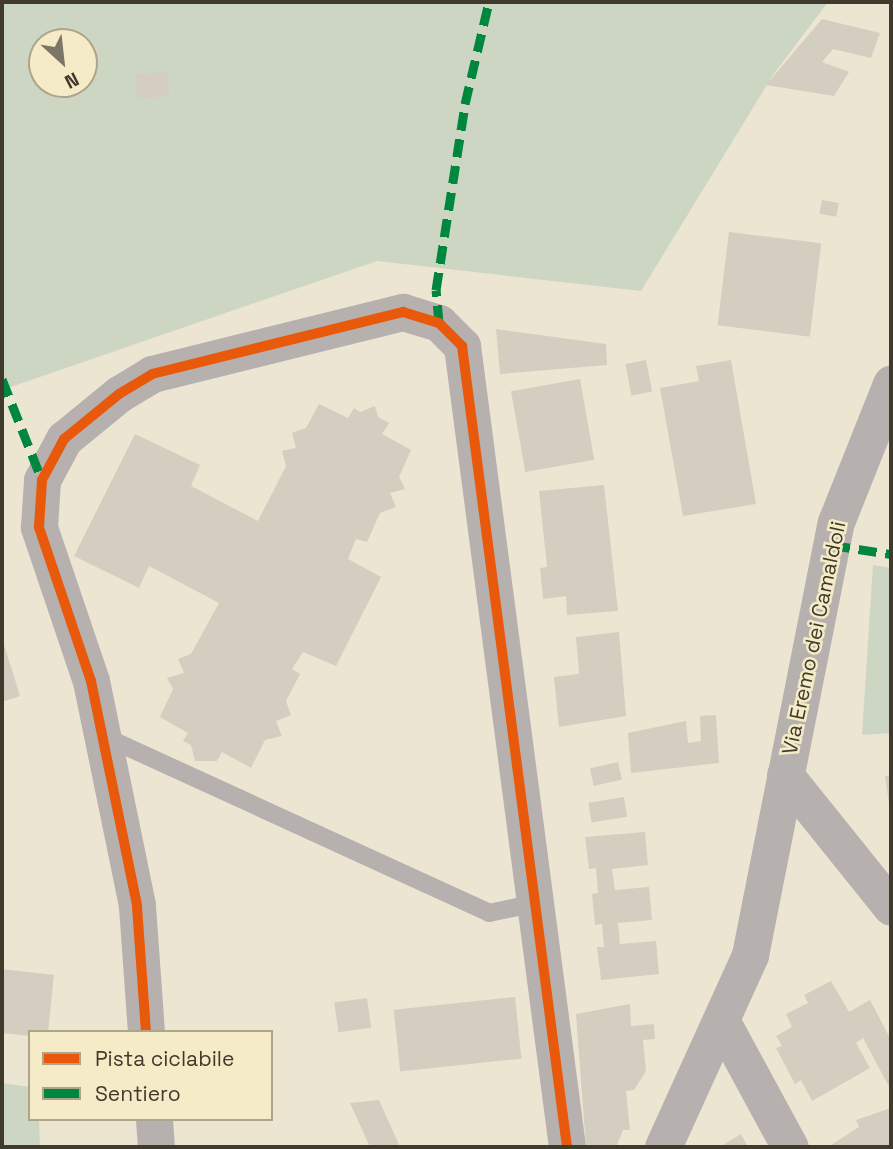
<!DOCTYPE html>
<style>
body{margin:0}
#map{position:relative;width:893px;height:1149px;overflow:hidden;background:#ece5d2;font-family:"Space Grotesk",sans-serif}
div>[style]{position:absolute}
.green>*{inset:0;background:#cdd6c3}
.building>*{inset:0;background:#d3cebf;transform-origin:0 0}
.service>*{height:18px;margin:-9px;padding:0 9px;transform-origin:9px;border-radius:9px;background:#b6b1af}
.minor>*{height:37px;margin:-18.5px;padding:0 18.5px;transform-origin:18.5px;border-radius:18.5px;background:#b6b1af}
.quiet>*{height:9px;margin-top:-4.5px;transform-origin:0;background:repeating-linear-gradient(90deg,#00873e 0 18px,transparent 0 27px)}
.cycleway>*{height:10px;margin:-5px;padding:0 5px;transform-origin:5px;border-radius:5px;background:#e8590c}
span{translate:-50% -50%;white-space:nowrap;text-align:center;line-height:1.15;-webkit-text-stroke:5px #f6ebc7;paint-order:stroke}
.street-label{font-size:21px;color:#3f3a2c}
.frame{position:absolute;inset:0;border:4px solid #3f3a2c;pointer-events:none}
.legend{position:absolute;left:28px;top:1030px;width:245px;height:91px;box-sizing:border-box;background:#f6ebc7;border:2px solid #ada489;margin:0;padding:9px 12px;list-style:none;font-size:21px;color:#3f3a2c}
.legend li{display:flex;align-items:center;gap:14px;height:35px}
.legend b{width:35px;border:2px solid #ada489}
.north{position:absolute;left:28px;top:28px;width:70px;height:70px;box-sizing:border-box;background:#f6ebc7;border:2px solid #ada489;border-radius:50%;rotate:153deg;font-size:19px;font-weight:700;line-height:28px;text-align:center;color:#3f3a2c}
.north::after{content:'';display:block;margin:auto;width:24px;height:32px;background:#7c7666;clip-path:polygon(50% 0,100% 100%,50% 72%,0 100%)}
</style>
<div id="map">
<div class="green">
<div style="clip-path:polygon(evenodd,2px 2px,828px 2px,773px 75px,641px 291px,377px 261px,2px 390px,2px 2px,42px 42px,84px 42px,84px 84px,42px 84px,42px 42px)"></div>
<div style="clip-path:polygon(873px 565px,891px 568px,891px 733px,862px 735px)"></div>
<div style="clip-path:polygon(2px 1083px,30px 1087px,30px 1119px,39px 1119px,40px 1147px,2px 1147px)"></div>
</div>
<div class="building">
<div style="clip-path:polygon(822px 19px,880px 33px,871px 58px,833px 49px,822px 62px,849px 72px,834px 96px,766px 85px)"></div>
<div style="left:167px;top:72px;width:24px;height:32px;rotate:85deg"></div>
<div style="left:822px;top:200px;width:17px;height:14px;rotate:10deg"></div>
<div style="left:729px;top:232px;width:93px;height:94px;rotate:7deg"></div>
<div style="clip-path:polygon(496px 329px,606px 344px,607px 365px,500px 374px)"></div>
<div style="left:646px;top:360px;width:32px;height:21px;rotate:79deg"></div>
<div style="clip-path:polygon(731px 360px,756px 504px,683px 516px,660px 388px,699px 381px,696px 366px)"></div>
<div style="left:580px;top:379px;width:82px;height:70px;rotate:80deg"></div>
<div style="clip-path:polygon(319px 404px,348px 418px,354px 408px,360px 412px,375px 406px,378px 417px,389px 423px,382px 434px,411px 450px,399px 477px,405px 489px,390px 493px,396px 507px,380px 513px,367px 542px,356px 539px,348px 559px,381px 577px,336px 666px,303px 652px,292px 669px,300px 674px,286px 701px,291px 715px,276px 721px,282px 736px,265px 740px,251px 768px,222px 752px,217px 761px,195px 761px,191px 745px,183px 741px,188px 733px,160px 717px,173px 689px,167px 678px,184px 673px,178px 659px,191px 654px,219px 603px,149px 566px,139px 588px,74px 556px,135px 434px,200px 465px,191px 486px,258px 521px,286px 466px,282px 451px,296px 448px,292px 433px,306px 428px)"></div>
<div style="clip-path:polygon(604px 485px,618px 611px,567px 615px,566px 596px,543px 599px,540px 568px,547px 567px,539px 491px)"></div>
<div style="clip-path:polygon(619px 632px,626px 716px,559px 727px,554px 677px,579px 674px,576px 637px)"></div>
<div style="clip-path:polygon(2px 638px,20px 696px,2px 702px)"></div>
<div style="clip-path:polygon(716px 715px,719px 763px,631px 773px,628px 733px,686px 721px,688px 743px,701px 741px,700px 716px)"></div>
<div style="left:618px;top:762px;width:18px;height:29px;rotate:77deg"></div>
<div style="clip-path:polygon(891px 775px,891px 809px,890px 810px,885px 776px)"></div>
<div style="left:624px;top:797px;width:20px;height:36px;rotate:81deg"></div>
<div style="clip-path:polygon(645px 832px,648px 865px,612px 869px,615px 890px,649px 887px,652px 920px,618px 923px,620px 944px,656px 941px,659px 974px,601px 980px,597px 947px,604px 947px,602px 924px,595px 925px,592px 894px,598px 893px,596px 868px,589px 869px,585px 837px)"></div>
<div style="clip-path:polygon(2px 969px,54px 975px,48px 1032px,30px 1032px,30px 1036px,2px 1033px)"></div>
<div style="clip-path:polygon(831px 981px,849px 1012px,870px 1000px,891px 1040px,891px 1084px,888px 1085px,863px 1038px,856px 1043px,870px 1068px,812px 1101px,801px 1080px,795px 1084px,776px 1048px,782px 1046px,776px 1036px,792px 1027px,786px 1014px,808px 1003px,804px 995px)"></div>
<div style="left:515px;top:997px;width:62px;height:122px;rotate:84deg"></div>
<div style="left:367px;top:998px;width:30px;height:33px;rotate:82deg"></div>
<div style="clip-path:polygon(630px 1004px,631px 1026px,654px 1024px,655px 1039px,643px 1040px,646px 1071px,634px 1090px,626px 1091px,630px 1130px,623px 1130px,617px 1145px,586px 1147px,576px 1014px)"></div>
<div style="clip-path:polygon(379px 1100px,400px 1147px,370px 1147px,350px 1103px)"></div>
<div style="clip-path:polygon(891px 1108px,891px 1147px,828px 1147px,859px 1127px,856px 1120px)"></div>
<div style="clip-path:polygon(741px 1134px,748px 1147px,724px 1147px,723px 1145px)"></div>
</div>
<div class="service">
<div style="left:101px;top:735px;width:427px;rotate:24.6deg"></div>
<div style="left:489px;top:913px;width:48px;rotate:-12deg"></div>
</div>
<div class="minor">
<div style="left:785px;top:775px;width:169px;rotate:51.2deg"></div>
<div style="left:722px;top:1022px;width:142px;rotate:61.5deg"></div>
<div style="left:146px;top:1032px;width:127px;rotate:-94.1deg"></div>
<div style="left:137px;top:905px;width:229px;rotate:-101.6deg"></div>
<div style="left:91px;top:681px;width:163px;rotate:-108.7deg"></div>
<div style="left:39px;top:527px;width:47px;rotate:-86.3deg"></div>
<div style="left:42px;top:480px;width:47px;rotate:-61.8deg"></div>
<div style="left:64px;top:439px;width:71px;rotate:-39.3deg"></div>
<div style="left:119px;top:394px;width:39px;rotate:-31deg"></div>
<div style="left:152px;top:374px;width:259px;rotate:-13.9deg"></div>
<div style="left:403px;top:312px;width:38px;rotate:17deg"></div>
<div style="left:439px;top:323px;width:33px;rotate:45deg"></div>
<div style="left:462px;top:346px;width:808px;rotate:82.53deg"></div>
<div style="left:154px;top:1119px;width:28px;rotate:86deg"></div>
<div style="left:663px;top:1147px;width:211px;rotate:-65.6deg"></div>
<div style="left:750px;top:955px;width:441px;rotate:-78.8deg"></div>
<div style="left:836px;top:522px;width:149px;rotate:-68.3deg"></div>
</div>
<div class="quiet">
<div style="left:439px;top:323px;width:33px;rotate:-95deg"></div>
<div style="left:436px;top:290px;width:188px;rotate:-81.1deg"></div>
<div style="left:465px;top:104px;width:105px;rotate:-76.8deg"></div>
<div style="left:2px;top:379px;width:109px;rotate:68.4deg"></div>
<div style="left:832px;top:545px;width:60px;rotate:8.7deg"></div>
</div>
<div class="cycleway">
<div style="left:146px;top:1032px;width:127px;rotate:-94.1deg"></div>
<div style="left:137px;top:905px;width:229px;rotate:-101.6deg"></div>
<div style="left:91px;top:681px;width:163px;rotate:-108.7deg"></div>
<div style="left:39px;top:527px;width:47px;rotate:-86.3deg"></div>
<div style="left:42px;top:480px;width:47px;rotate:-61.8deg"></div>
<div style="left:64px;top:439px;width:71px;rotate:-39.3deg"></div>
<div style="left:119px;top:394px;width:39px;rotate:-31deg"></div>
<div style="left:152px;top:374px;width:259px;rotate:-13.9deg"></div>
<div style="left:403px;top:312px;width:38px;rotate:17deg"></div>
<div style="left:439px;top:323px;width:33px;rotate:45deg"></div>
<div style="left:462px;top:346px;width:808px;rotate:82.53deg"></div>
</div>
<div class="street-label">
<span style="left:814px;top:638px;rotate:-78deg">Via Eremo dei Camaldoli</span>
</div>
<div class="frame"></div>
<ul class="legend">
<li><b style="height:9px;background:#e8590c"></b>Pista ciclabile</li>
<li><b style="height:9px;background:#00873e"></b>Sentiero</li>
</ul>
<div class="north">N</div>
</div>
